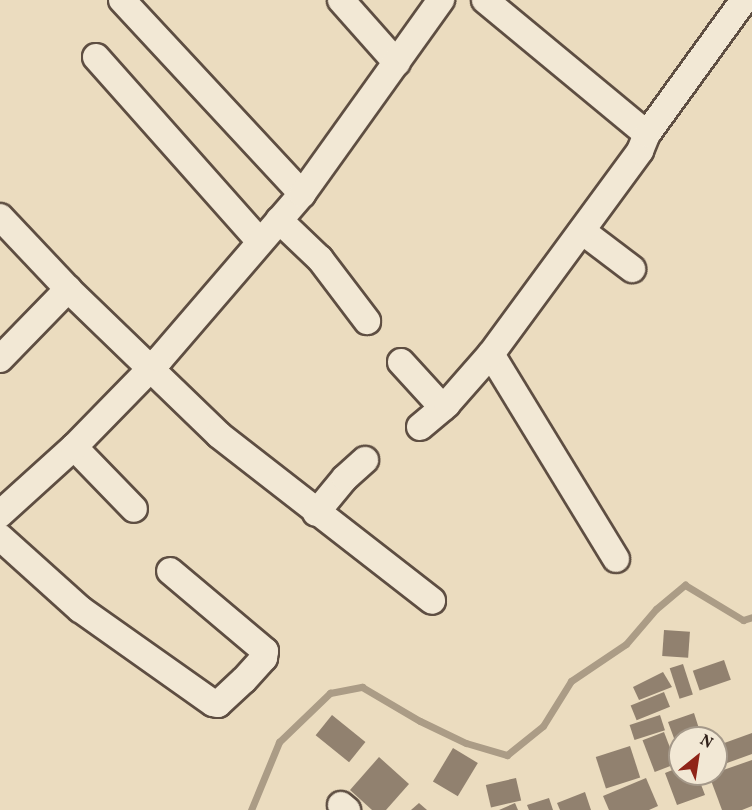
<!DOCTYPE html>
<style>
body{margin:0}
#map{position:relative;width:752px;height:810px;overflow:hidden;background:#ebdcbf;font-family:Vollkorn,serif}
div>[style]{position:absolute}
.stream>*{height:7px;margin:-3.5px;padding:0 3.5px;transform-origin:3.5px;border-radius:3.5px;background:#ab9c86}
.building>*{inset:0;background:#91816f;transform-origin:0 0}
.roads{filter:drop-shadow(2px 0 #5e4e42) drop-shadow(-2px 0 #5e4e42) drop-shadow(0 2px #5e4e42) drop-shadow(0 -2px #5e4e42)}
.minor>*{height:26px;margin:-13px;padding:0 13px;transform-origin:13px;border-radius:13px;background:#f2e8d5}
span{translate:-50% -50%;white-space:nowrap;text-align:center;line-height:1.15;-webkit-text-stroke:6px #f2e8d5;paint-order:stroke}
.north{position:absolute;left:668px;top:726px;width:60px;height:60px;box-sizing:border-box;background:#f2e8d5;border:2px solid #a49889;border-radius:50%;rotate:30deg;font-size:16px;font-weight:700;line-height:24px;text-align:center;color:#2f1f18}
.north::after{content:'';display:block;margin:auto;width:21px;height:27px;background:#8f2418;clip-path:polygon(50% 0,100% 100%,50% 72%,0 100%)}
</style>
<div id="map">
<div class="stream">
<div style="left:251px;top:810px;width:74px;rotate:-67.6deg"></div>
<div style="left:279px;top:742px;width:71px;rotate:-43.9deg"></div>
<div style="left:330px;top:693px;width:33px;rotate:-11deg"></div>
<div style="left:362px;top:687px;width:67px;rotate:30.4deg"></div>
<div style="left:420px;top:721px;width:51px;rotate:25.6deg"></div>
<div style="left:466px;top:743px;width:43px;rotate:16.3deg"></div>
<div style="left:507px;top:755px;width:46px;rotate:-38.9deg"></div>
<div style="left:543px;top:726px;width:53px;rotate:-58.1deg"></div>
<div style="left:571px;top:681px;width:66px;rotate:-33.9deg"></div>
<div style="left:626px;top:644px;width:46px;rotate:-49.4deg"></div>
<div style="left:656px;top:609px;width:38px;rotate:-40deg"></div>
<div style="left:685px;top:585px;width:68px;rotate:31.1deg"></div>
<div style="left:743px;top:620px;width:9px;rotate:-18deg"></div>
</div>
<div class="building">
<div style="left:664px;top:630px;width:26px;height:26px;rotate:4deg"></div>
<div style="left:724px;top:660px;width:21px;height:33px;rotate:71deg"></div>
<div style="left:683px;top:664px;width:32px;height:14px;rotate:72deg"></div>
<div style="clip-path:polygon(663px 672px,672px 687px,639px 700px,633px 687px)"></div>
<div style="left:664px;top:692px;width:16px;height:36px;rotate:68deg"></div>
<div style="clip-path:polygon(694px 713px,702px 738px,680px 738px,680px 748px,678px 749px,668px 722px)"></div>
<div style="left:332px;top:715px;width:43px;height:26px;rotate:39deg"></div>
<div style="left:660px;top:715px;width:16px;height:32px;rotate:72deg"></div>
<div style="left:664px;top:732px;width:34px;height:23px;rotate:69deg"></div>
<div style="clip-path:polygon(752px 733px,752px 754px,716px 767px,716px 746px)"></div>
<div style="left:630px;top:746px;width:33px;height:36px;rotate:72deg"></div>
<div style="left:453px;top:748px;width:29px;height:39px;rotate:31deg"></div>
<div style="clip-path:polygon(379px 757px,409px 784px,386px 810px,372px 810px,350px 790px)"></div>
<div style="clip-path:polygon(752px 760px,752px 806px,742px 810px,722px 810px,709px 775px)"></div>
<div style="clip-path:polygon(680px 767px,680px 774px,697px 774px,705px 795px,677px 805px,665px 773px)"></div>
<div style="left:516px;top:778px;width:23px;height:31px;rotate:77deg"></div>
<div style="clip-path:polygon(646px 778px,658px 806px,649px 810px,609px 810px,603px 796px)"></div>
<div style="clip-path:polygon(585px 792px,591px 810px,560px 810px,557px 803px)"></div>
<div style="clip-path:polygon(549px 798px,553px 810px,529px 810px,527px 805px)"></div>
<div style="clip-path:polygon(419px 803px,427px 810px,411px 810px)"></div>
<div style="clip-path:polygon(515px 803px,518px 810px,499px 810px)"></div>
</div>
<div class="roads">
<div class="minor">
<div style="left:122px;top:0;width:265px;rotate:47.1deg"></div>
<div style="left:341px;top:0;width:84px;rotate:48.4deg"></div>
<div style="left:485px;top:0;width:210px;rotate:39.6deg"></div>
<div style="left:96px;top:57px;width:247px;rotate:48.4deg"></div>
<div style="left:0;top:217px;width:99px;rotate:46.6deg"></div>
<div style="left:68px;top:289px;width:210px;rotate:44deg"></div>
<div style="left:219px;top:435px;width:270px;rotate:37.9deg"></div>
<div style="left:279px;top:220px;width:57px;rotate:43.6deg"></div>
<div style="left:320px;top:259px;width:78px;rotate:52.8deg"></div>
<div style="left:582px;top:231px;width:63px;rotate:37.2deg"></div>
<div style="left:491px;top:354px;width:240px;rotate:58.6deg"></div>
<div style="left:0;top:359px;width:98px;rotate:-45.8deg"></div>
<div style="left:401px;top:362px;width:62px;rotate:47.6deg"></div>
<div style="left:420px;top:427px;width:35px;rotate:-40deg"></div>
<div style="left:447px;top:404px;width:67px;rotate:-48.7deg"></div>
<div style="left:491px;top:354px;width:252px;rotate:-53.7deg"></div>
<div style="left:640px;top:151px;width:18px;rotate:-68deg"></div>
<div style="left:647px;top:134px;width:165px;rotate:-54.1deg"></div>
<div style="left:74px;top:447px;width:86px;rotate:45.9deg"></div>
<div style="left:316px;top:513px;width:45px;rotate:-50.4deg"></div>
<div style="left:345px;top:478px;width:27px;rotate:-42deg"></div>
<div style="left:0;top:514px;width:100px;rotate:-42.2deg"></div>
<div style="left:74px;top:447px;width:123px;rotate:-45.7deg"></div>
<div style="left:160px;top:359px;width:218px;rotate:-49.3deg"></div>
<div style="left:302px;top:194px;width:239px;rotate:-54.4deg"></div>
<div style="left:0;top:537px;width:108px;rotate:42deg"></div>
<div style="left:80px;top:609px;width:163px;rotate:35.3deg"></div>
<div style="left:213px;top:703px;width:5px;rotate:11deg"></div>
<div style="left:218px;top:704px;width:35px;rotate:-43deg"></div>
<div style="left:244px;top:680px;width:30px;rotate:-48deg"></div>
<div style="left:264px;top:658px;width:7px;rotate:-82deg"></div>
<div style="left:265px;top:651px;width:124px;rotate:-139.9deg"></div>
<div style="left:341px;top:805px;width:8px;rotate:40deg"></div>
</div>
</div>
<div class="north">N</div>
</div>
